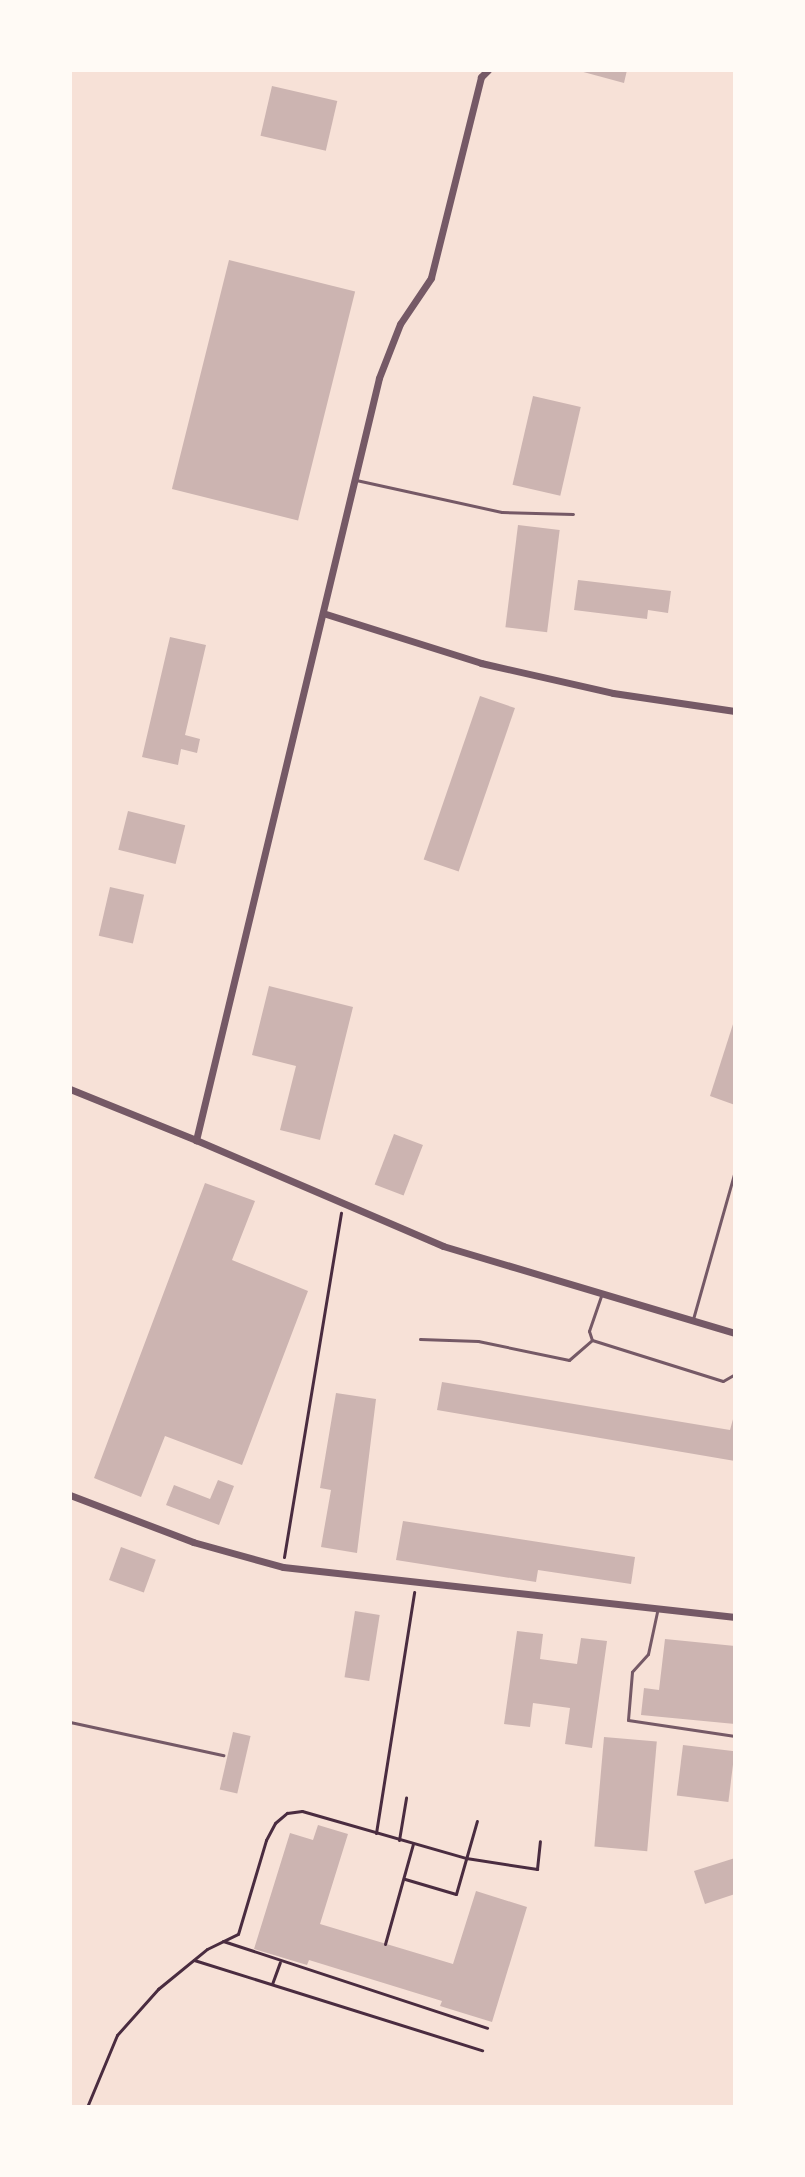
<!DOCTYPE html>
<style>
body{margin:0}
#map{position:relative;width:805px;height:2177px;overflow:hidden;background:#f7e1d7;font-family:"IBM Plex Sans",sans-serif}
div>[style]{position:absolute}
.building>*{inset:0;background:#ccb4b1;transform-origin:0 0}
.path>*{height:3px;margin:-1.5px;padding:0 1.5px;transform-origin:1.5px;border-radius:1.5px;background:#4a2c40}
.service>*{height:3px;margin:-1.5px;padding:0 1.5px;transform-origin:1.5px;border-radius:1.5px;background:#755966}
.minor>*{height:7px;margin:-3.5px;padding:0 3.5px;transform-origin:3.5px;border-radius:3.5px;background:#755966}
span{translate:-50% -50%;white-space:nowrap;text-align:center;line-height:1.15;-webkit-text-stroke:8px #fffaf5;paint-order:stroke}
.frame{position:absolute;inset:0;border:72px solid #fffaf5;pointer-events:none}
</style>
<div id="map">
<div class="building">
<div style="clip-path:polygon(576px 70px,627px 70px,624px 83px)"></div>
<div style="left:272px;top:86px;width:67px;height:51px;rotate:13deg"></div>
<div style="left:229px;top:260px;width:130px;height:236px;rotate:14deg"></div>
<div style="left:533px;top:396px;width:49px;height:91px;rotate:13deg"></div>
<div style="left:518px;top:525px;width:42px;height:103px;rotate:7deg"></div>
<div style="clip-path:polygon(578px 580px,671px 591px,668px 613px,648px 610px,647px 619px,574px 610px)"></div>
<div style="clip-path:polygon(170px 637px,206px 645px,185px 735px,200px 739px,197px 753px,181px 749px,178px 765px,142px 757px)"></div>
<div style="left:480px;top:696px;width:37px;height:173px;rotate:19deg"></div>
<div style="left:128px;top:811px;width:59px;height:40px;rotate:14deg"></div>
<div style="left:110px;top:887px;width:35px;height:50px;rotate:13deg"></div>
<div style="clip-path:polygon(269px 986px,353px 1007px,320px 1140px,280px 1130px,296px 1066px,252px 1055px)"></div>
<div style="clip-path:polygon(734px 1021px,735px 1021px,735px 1105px,710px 1096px)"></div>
<div style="left:394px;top:1134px;width:31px;height:54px;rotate:21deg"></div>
<div style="clip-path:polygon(205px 1183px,255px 1201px,232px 1260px,308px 1291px,242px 1465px,165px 1436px,141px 1497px,94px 1478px)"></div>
<div style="clip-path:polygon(442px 1382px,730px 1430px,735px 1412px,735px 1461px,437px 1410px)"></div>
<div style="clip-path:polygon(336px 1393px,376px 1399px,357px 1553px,321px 1547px,331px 1490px,320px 1488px)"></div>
<div style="clip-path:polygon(218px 1480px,234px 1486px,219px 1525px,166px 1505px,174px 1485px,210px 1499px)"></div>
<div style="clip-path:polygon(403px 1521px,635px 1557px,631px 1584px,538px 1570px,536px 1582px,396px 1560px)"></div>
<div style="left:121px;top:1547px;width:37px;height:35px;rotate:20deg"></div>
<div style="left:355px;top:1611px;width:25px;height:67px;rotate:9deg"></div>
<div style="clip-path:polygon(517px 1631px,543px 1634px,540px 1659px,577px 1664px,581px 1638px,607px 1641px,592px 1748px,565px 1744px,570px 1708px,533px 1703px,530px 1727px,504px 1724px)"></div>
<div style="clip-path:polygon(665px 1639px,735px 1646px,735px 1724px,641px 1715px,644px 1688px,659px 1690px)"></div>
<div style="left:233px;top:1732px;width:18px;height:59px;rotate:13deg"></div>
<div style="left:604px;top:1737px;width:53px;height:110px;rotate:5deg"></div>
<div style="left:683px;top:1745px;width:52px;height:51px;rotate:7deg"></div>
<div style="clip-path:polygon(318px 1825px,348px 1834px,320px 1924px,453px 1964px,476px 1891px,527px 1907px,492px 2022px,440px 2006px,442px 2001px,309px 1960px,307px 1965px,254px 1949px,290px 1833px,313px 1840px)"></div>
<div style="clip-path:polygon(735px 1858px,735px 1894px,705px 1904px,694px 1871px)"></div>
</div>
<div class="path">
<div style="left:284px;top:1557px;width:349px;rotate:-80.6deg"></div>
<div style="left:376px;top:1833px;width:244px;rotate:-81deg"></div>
<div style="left:399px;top:1840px;width:43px;rotate:-80.5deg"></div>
<div style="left:405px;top:1879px;width:53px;rotate:16.4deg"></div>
<div style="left:456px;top:1894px;width:76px;rotate:-74deg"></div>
<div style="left:223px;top:1941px;width:278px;rotate:18.2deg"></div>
<div style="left:385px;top:1944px;width:104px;rotate:-74.4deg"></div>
<div style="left:194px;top:1960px;width:302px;rotate:17.4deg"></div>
<div style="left:272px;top:1984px;width:23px;rotate:-70deg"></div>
<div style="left:87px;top:2107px;width:78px;rotate:-67.4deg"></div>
<div style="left:117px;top:2035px;width:62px;rotate:-48.3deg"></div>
<div style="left:158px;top:1989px;width:63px;rotate:-39.2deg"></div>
<div style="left:207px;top:1949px;width:34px;rotate:-26deg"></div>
<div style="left:238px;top:1934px;width:98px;rotate:-73.4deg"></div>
<div style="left:266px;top:1840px;width:19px;rotate:-62deg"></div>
<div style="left:275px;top:1823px;width:16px;rotate:-40deg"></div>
<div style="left:287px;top:1813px;width:15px;rotate:-8deg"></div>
<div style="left:302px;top:1811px;width:171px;rotate:16deg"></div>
<div style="left:466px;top:1858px;width:72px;rotate:8.8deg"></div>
<div style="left:537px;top:1869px;width:28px;rotate:-84deg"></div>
</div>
<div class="service">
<div style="left:356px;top:480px;width:149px;rotate:12.4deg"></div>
<div style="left:502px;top:512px;width:71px;rotate:1.6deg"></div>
<div style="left:601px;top:1296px;width:37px;rotate:109deg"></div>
<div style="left:589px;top:1331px;width:9px;rotate:72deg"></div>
<div style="left:592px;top:1340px;width:137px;rotate:17.4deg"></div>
<div style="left:723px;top:1381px;width:14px;rotate:-30deg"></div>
<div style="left:693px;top:1319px;width:154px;rotate:-74.2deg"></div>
<div style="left:420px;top:1339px;width:58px;rotate:2deg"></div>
<div style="left:478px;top:1341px;width:93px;rotate:11.8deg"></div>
<div style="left:569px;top:1360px;width:30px;rotate:-41deg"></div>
<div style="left:657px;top:1612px;width:43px;rotate:102.1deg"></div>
<div style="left:648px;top:1654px;width:24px;rotate:132deg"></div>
<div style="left:632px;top:1672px;width:48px;rotate:94.8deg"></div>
<div style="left:628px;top:1720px;width:108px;rotate:8.5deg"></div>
<div style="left:70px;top:1722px;width:157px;rotate:12.2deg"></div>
</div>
<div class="minor">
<div style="left:488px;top:70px;width:10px;rotate:135deg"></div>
<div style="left:481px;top:77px;width:207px;rotate:104deg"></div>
<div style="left:431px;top:278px;width:55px;rotate:124deg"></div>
<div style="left:400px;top:324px;width:58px;rotate:111.3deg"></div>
<div style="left:379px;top:378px;width:784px;rotate:103.5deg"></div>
<div style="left:196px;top:1140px;width:269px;rotate:23.2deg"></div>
<div style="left:443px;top:1246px;width:305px;rotate:16.6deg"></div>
<div style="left:326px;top:614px;width:163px;rotate:17.5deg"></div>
<div style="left:481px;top:663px;width:135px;rotate:12.8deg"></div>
<div style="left:613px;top:693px;width:123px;rotate:8.4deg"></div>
<div style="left:70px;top:1089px;width:136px;rotate:22deg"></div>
<div style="left:70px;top:1495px;width:132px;rotate:20.9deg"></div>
<div style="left:193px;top:1542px;width:93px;rotate:15.5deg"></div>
<div style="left:283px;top:1567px;width:455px;rotate:6.3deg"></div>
</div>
<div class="frame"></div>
</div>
